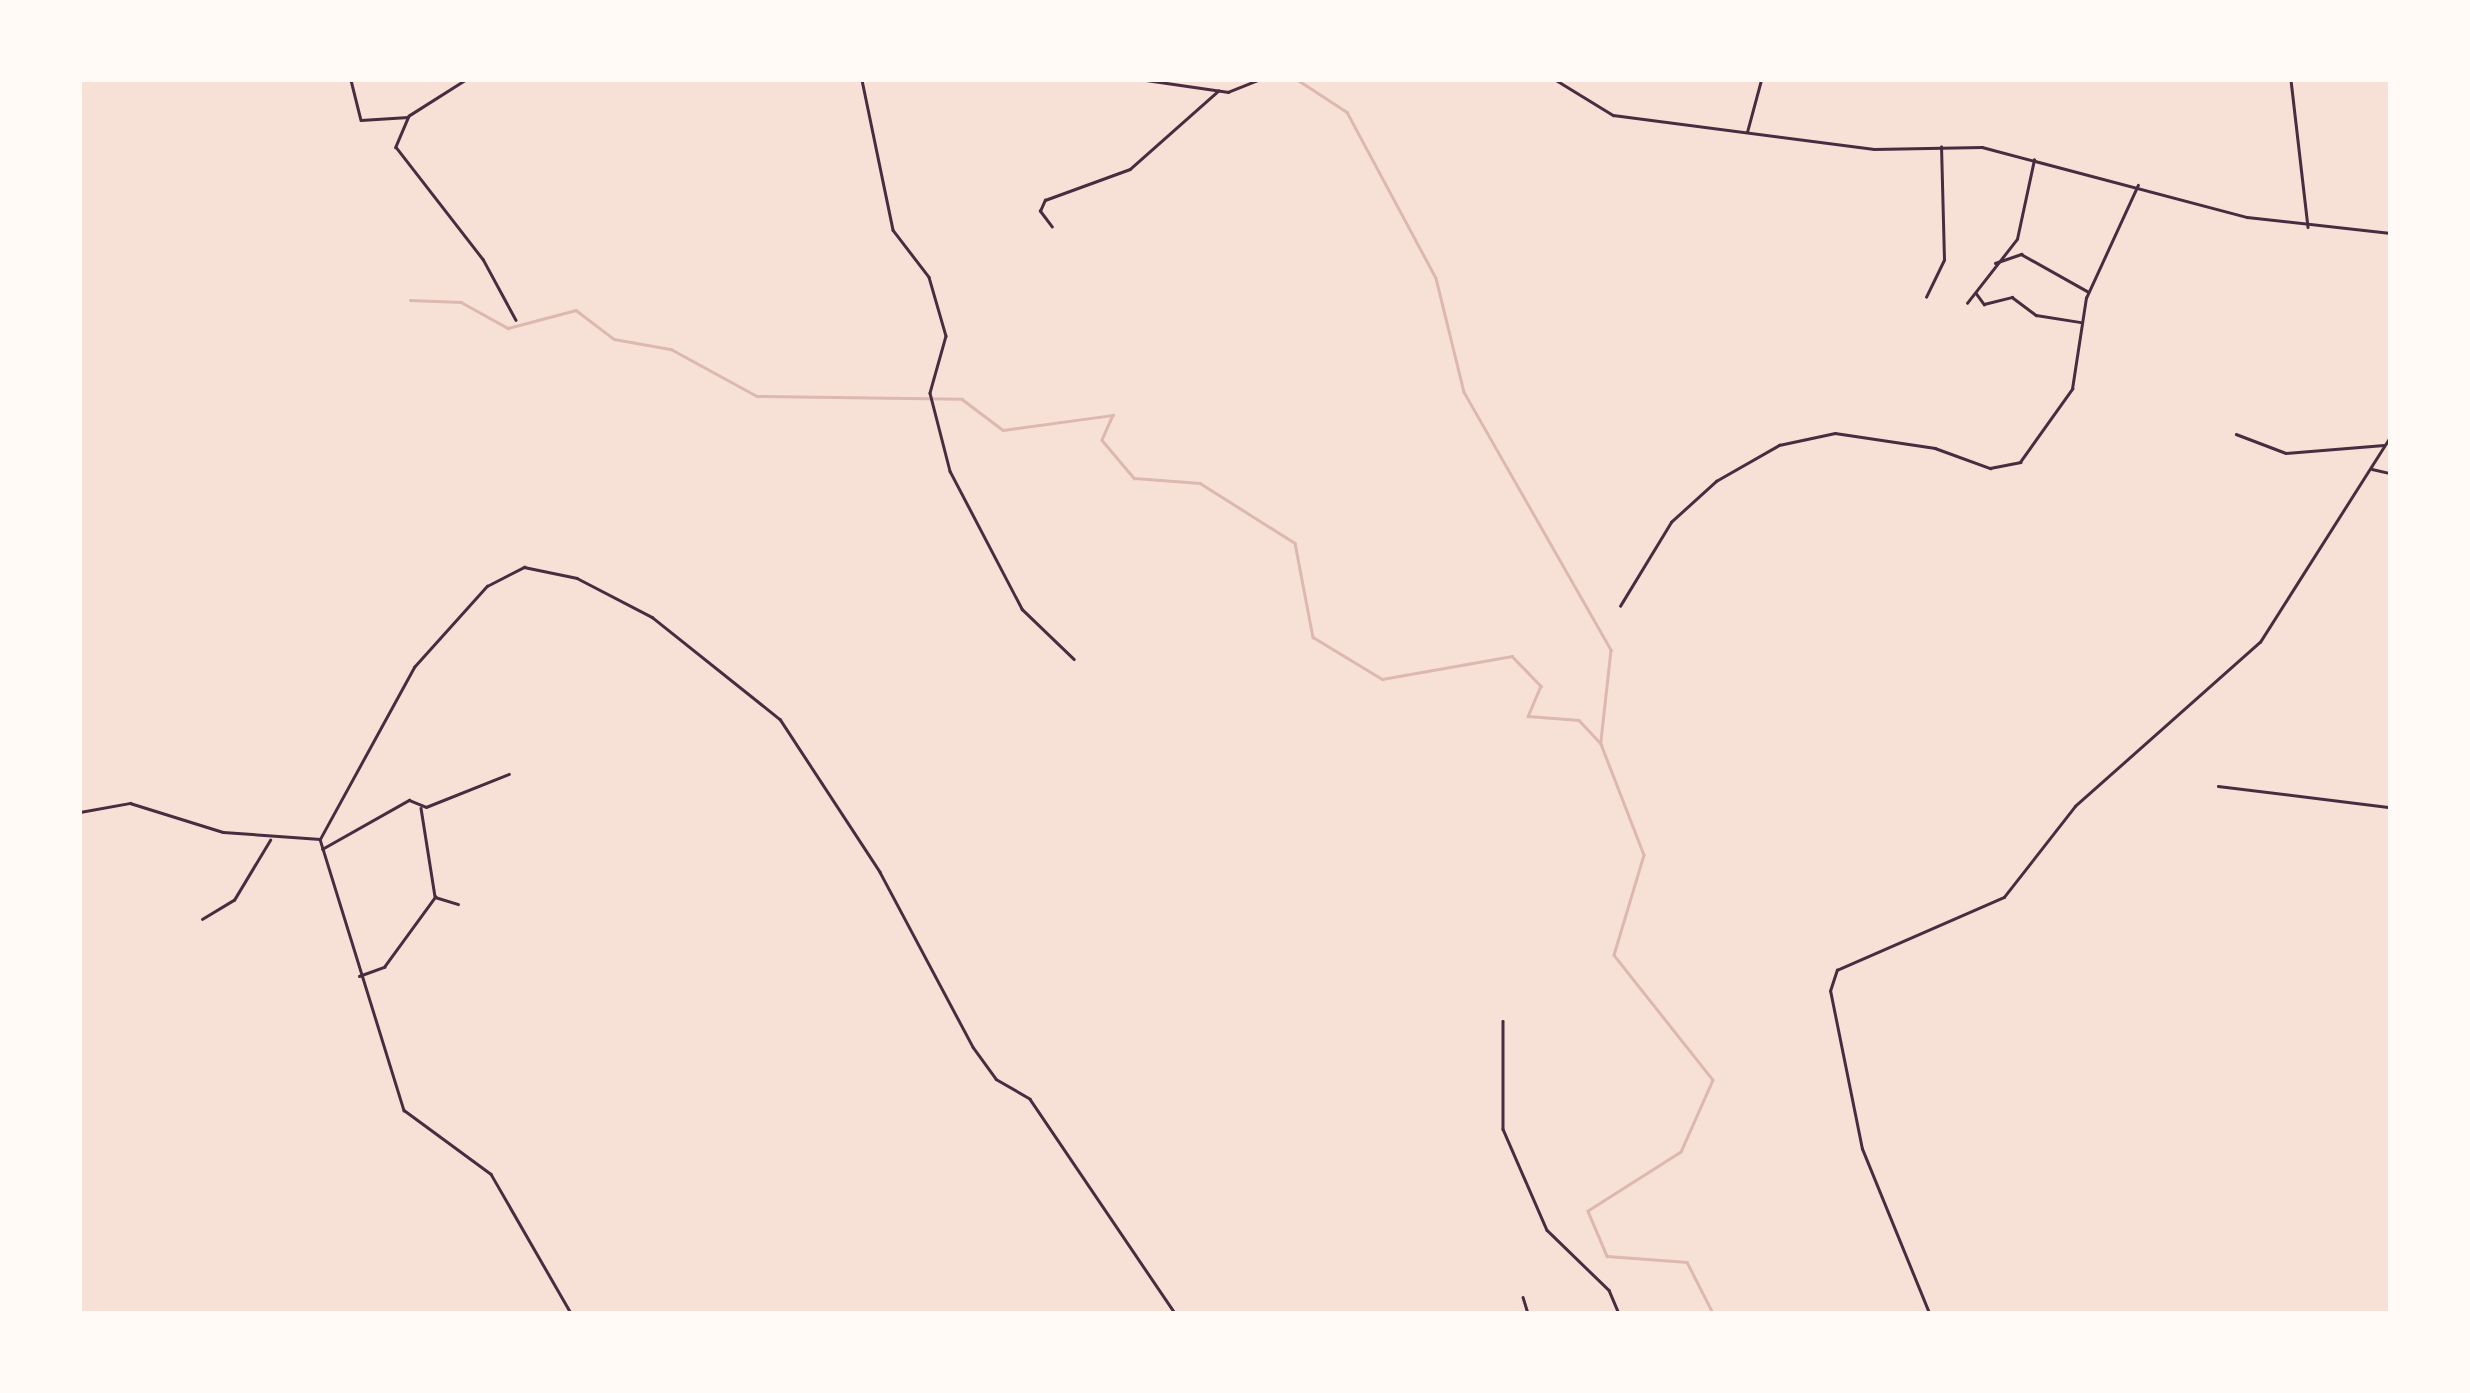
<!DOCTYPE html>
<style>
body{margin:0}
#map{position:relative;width:2470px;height:1393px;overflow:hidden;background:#f7e1d7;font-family:Overpass,sans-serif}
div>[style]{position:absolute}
.stream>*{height:2.5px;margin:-1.25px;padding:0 1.25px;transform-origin:1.25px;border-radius:1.25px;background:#dcb8b0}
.minor>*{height:2.5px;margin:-1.25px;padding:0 1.25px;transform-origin:1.25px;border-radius:1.25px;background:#4a2c40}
span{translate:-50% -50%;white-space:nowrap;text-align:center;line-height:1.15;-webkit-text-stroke:8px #fffaf5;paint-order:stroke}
.frame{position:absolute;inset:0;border:82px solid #fffaf5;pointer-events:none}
</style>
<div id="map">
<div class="stream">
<div style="left:1298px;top:80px;width:59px;rotate:33.1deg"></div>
<div style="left:1347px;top:112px;width:188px;rotate:61.8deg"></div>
<div style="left:1436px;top:278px;width:117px;rotate:76.2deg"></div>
<div style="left:1464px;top:392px;width:297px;rotate:60.3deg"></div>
<div style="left:1611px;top:650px;width:92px;rotate:96.3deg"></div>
<div style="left:410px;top:300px;width:51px;rotate:2.2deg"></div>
<div style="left:461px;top:302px;width:54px;rotate:29deg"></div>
<div style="left:508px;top:328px;width:70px;rotate:-14.8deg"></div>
<div style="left:576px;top:310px;width:48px;rotate:37.3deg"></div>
<div style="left:614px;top:339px;width:58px;rotate:10deg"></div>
<div style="left:671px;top:349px;width:98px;rotate:28.7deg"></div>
<div style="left:757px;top:396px;width:205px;rotate:0.8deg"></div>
<div style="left:962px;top:399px;width:51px;rotate:37.1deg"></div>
<div style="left:1003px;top:430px;width:111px;rotate:-7.8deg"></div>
<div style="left:1113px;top:415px;width:27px;rotate:114deg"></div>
<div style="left:1102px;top:440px;width:50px;rotate:49.9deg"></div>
<div style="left:1134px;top:478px;width:66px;rotate:4.3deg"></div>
<div style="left:1200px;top:483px;width:112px;rotate:32.3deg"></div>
<div style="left:1295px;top:543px;width:96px;rotate:79.2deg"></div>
<div style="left:1313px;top:637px;width:81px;rotate:31.3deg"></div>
<div style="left:1382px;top:679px;width:132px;rotate:-10deg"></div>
<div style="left:1512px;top:656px;width:42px;rotate:46deg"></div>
<div style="left:1541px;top:686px;width:33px;rotate:113deg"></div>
<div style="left:1528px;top:716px;width:51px;rotate:4.5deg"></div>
<div style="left:1579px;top:720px;width:33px;rotate:47deg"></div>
<div style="left:1601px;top:744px;width:119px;rotate:68.8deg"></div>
<div style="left:1644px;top:855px;width:104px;rotate:106.7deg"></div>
<div style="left:1614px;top:955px;width:159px;rotate:51.6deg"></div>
<div style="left:1713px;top:1080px;width:79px;rotate:114deg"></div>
<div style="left:1681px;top:1152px;width:110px;rotate:147.6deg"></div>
<div style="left:1588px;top:1211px;width:49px;rotate:67.1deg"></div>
<div style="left:1607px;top:1256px;width:80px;rotate:4.3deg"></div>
<div style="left:1687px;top:1262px;width:57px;rotate:63deg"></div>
</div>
<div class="minor">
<div style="left:351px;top:80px;width:41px;rotate:76deg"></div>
<div style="left:361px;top:120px;width:47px;rotate:-3.7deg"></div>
<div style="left:466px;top:80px;width:67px;rotate:147.7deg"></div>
<div style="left:409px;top:116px;width:34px;rotate:113deg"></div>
<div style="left:396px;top:147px;width:142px;rotate:52.2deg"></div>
<div style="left:483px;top:259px;width:69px;rotate:61.6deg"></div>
<div style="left:862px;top:80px;width:153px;rotate:78.3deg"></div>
<div style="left:893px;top:230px;width:59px;rotate:52.5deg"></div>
<div style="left:929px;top:277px;width:61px;rotate:73.9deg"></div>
<div style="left:946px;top:336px;width:59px;rotate:105.7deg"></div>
<div style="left:930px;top:393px;width:81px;rotate:75.6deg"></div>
<div style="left:950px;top:471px;width:156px;rotate:62.4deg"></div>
<div style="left:1022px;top:609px;width:72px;rotate:43.9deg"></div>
<div style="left:1146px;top:80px;width:83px;rotate:8.3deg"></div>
<div style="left:1228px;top:92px;width:32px;rotate:-22deg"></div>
<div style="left:1418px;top:80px;width:52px"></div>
<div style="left:1556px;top:80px;width:67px;rotate:31.6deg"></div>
<div style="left:1613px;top:115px;width:263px;rotate:7.4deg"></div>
<div style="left:1874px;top:149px;width:108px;rotate:-1.1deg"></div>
<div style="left:1982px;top:147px;width:274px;rotate:14.8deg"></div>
<div style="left:2247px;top:217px;width:144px;rotate:6.4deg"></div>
<div style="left:2291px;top:80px;width:148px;rotate:83.4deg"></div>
<div style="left:1747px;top:132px;width:54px;rotate:-74.9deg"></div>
<div style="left:1052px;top:227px;width:20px;rotate:-127deg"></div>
<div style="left:1040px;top:211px;width:12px;rotate:-66deg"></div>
<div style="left:1045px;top:200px;width:90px;rotate:-20deg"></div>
<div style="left:1130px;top:169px;width:118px;rotate:-41.6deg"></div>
<div style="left:1995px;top:263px;width:28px;rotate:-19deg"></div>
<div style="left:2021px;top:254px;width:76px;rotate:29.3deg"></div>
<div style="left:1976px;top:293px;width:14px;rotate:54deg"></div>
<div style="left:1984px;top:304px;width:29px;rotate:-14deg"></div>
<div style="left:2012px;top:297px;width:30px;rotate:37deg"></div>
<div style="left:2036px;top:315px;width:45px;rotate:9deg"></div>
<div style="left:1926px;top:297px;width:41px;rotate:-64.1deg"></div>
<div style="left:1944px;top:260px;width:113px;rotate:-91.5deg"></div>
<div style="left:1967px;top:303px;width:81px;rotate:-52deg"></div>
<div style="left:2017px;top:239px;width:81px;rotate:-77.9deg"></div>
<div style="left:2236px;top:434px;width:53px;rotate:20.8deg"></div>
<div style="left:2286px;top:453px;width:98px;rotate:-4.7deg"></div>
<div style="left:2372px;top:469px;width:18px;rotate:13deg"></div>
<div style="left:1620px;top:606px;width:98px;rotate:-58.7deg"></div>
<div style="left:1671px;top:522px;width:61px;rotate:-42.3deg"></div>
<div style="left:1716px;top:481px;width:73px;rotate:-29.7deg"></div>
<div style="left:1779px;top:445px;width:57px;rotate:-12.1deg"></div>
<div style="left:1835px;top:433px;width:101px;rotate:8.5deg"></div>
<div style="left:1935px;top:448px;width:59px;rotate:20deg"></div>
<div style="left:1990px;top:468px;width:31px;rotate:-11deg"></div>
<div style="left:2020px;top:462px;width:90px;rotate:-54.5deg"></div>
<div style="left:2072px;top:389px;width:92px;rotate:-81.3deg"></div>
<div style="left:2086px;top:298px;width:124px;rotate:-65.3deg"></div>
<div style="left:2218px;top:786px;width:173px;rotate:7deg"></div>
<div style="left:421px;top:808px;width:89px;rotate:81deg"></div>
<div style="left:80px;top:812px;width:51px;rotate:-10.2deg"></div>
<div style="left:130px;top:803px;width:97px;rotate:17.3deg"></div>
<div style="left:223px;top:832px;width:97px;rotate:4.1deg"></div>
<div style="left:320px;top:839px;width:284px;rotate:72.8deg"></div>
<div style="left:404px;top:1110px;width:108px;rotate:36.3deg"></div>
<div style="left:491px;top:1174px;width:160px;rotate:60.1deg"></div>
<div style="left:320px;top:839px;width:196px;rotate:-61.3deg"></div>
<div style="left:414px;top:667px;width:109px;rotate:-48deg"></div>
<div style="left:487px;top:586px;width:42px;rotate:-27.2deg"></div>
<div style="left:524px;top:567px;width:54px;rotate:11.7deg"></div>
<div style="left:577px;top:578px;width:85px;rotate:27.5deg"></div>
<div style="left:652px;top:617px;width:164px;rotate:38.6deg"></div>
<div style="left:780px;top:719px;width:183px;rotate:56.8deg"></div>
<div style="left:880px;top:872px;width:198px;rotate:62deg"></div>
<div style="left:973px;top:1047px;width:39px;rotate:54deg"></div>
<div style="left:996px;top:1079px;width:39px;rotate:30deg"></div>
<div style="left:1030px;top:1099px;width:258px;rotate:55.9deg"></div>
<div style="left:322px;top:849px;width:100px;rotate:-29.4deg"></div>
<div style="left:409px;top:800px;width:18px;rotate:22deg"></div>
<div style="left:426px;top:807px;width:89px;rotate:-21.7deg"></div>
<div style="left:202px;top:919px;width:37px;rotate:-31deg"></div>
<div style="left:234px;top:900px;width:70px;rotate:-59deg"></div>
<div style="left:359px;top:976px;width:27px;rotate:-20deg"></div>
<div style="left:384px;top:967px;width:87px;rotate:-53.9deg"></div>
<div style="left:435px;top:897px;width:24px;rotate:17deg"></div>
<div style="left:1503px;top:1021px;width:108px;rotate:90deg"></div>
<div style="left:1503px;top:1129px;width:110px;rotate:66.5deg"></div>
<div style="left:1547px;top:1230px;width:86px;rotate:44.1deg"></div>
<div style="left:1609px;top:1290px;width:25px;rotate:67deg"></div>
<div style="left:1523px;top:1297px;width:17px;rotate:73deg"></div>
<div style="left:1929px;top:1313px;width:177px;rotate:-112.2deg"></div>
<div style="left:1862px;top:1149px;width:161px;rotate:-101.4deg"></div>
<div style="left:1830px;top:991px;width:22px;rotate:-72deg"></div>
<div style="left:1837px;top:970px;width:182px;rotate:-23.6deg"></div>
<div style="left:2004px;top:897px;width:115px;rotate:-52deg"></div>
<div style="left:2075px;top:806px;width:247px;rotate:-41.6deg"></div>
<div style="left:2260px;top:642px;width:243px;rotate:-57.6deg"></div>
</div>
<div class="frame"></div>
</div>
